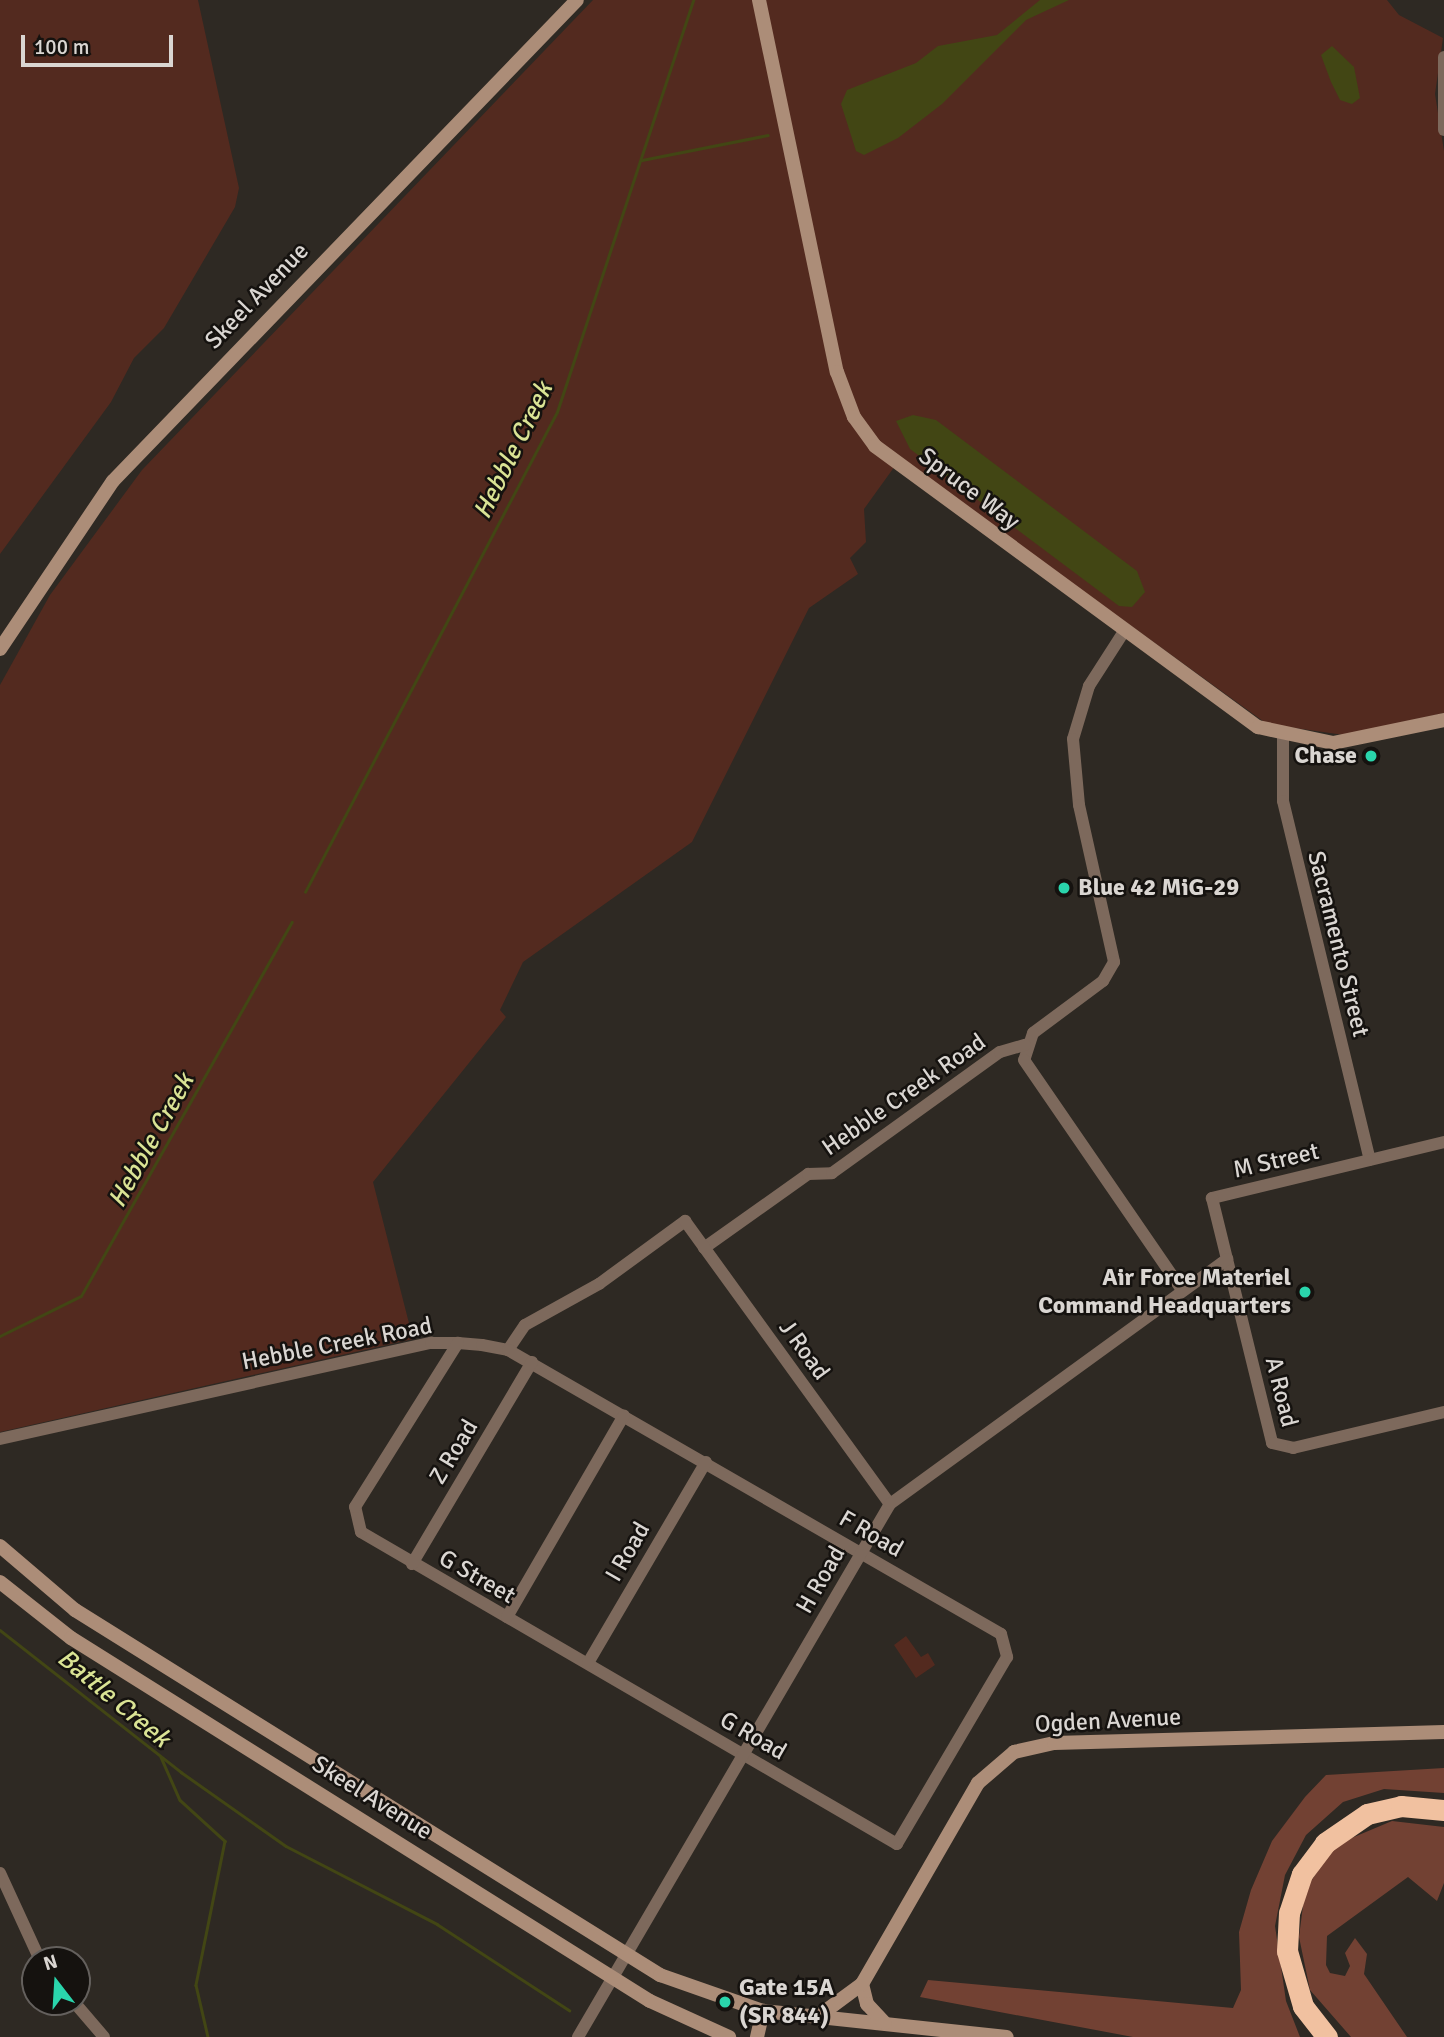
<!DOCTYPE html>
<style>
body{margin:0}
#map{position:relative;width:1444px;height:2037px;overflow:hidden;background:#2e2923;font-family:Signika,sans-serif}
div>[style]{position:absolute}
.green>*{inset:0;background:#532a1f}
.forest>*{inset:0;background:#724133}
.water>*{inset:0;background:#424614}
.stream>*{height:2.5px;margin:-1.25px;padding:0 1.25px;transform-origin:1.25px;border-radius:1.25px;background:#424614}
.street>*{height:12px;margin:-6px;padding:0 6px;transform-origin:6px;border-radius:6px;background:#7d695c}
.secondary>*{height:14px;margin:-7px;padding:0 7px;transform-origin:7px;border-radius:7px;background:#ac8d78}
.highway>*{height:21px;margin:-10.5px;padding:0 10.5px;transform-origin:10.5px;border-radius:10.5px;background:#f1c1a0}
.dots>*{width:19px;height:19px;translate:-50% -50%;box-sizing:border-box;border:4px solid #15120f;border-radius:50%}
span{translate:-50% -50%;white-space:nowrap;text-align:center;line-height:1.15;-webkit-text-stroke:5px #15120f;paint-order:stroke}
.street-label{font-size:24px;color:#dad6d2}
.poi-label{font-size:24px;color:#dad6d2;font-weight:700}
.right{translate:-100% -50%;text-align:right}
.left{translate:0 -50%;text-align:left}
.water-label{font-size:26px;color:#dae394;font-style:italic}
.north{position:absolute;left:21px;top:1946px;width:70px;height:70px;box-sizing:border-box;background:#15120f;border:2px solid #64605d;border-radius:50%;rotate:343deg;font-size:19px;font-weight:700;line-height:28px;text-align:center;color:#dad6d2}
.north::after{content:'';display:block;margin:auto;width:24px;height:32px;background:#2ad5ac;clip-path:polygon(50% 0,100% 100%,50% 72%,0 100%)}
.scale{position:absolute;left:21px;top:35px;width:152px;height:32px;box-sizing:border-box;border:4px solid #dad6d2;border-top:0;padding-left:9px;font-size:21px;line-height:24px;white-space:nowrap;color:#dad6d2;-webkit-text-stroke:5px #15120f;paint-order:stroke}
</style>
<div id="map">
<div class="green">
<div style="clip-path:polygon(0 0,198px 0,239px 188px,235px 207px,164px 328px,134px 358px,111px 402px,0 554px)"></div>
<div style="clip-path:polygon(593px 0,1387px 0,1399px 15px,1443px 38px,1435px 94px,1444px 151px,1444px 713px,1344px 735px,1267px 724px,900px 459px,864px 509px,866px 542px,850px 558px,858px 574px,809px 608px,692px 842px,523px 962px,500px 1010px,506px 1017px,373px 1182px,413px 1339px,0 1432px,0 685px,50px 595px,142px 470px)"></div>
<div style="clip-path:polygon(906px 1636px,921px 1657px,928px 1653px,935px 1665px,916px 1678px,894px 1645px)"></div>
</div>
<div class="forest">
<div style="clip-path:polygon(1444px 1768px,1444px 1793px,1384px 1789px,1343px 1802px,1306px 1835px,1285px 1875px,1275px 1926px,1286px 2001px,1300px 2037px,1133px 2037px,920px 1997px,928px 1980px,1233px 2008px,1241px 1990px,1239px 1932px,1251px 1890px,1272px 1841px,1305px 1797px,1326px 1775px)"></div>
<div style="clip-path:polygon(1392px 1821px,1444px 1827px,1444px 1883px,1437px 1901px,1408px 1877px,1327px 1936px,1326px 1965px,1330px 1973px,1345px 1976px,1350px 1966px,1345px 1953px,1355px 1938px,1367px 1954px,1364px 1974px,1407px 2037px,1351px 2037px,1310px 1990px,1299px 1937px,1305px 1890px,1335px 1845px)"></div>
</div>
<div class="water">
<div style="clip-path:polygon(1040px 0,1069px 0,1026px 20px,942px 104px,898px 138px,864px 155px,856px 151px,841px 104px,847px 90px,916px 63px,938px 46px,997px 35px)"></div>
<div style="clip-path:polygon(1332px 46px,1354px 67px,1360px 98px,1352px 104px,1340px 100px,1331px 82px,1321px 55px)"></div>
<div style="clip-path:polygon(913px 415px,936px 420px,1137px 571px,1145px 592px,1132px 607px,1119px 606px,910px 449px,896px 421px)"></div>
</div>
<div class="stream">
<div style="left:642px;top:160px;width:128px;rotate:-11.2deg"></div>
<div style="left:305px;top:892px;width:542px;rotate:-62.3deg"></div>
<div style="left:557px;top:412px;width:434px;rotate:-71.7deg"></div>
<div style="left:0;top:1336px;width:90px;rotate:-26.3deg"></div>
<div style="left:81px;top:1296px;width:429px;rotate:-60.6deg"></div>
<div style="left:0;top:1630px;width:230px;rotate:38.1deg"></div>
<div style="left:181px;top:1772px;width:128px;rotate:35.2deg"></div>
<div style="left:286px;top:1846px;width:170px;rotate:27.3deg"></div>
<div style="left:437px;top:1924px;width:158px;rotate:33.1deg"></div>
<div style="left:161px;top:1757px;width:47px;rotate:66.2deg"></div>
<div style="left:180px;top:1800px;width:61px;rotate:42.3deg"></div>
<div style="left:225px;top:1841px;width:147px;rotate:101.4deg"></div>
<div style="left:196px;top:1985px;width:53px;rotate:77deg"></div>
</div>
<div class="street">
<div style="left:1444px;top:57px;width:73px;rotate:90deg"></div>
<div style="left:1123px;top:633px;width:63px;rotate:122.7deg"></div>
<div style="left:1089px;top:686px;width:55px;rotate:106.8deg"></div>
<div style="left:1073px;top:739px;width:66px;rotate:84.8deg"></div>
<div style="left:1079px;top:805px;width:161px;rotate:77.4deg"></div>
<div style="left:1114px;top:962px;width:22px;rotate:120deg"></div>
<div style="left:1103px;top:981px;width:87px;rotate:143.4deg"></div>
<div style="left:1033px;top:1033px;width:28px;rotate:108deg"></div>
<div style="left:1024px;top:1060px;width:280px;rotate:55.5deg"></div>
<div style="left:1283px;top:737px;width:64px;rotate:90deg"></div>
<div style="left:1283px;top:801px;width:369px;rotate:76.4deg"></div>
<div style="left:1444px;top:1142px;width:239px;rotate:166.4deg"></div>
<div style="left:1212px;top:1198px;width:252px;rotate:76.2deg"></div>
<div style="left:1272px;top:1443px;width:22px;rotate:13deg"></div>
<div style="left:1293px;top:1448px;width:155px;rotate:-13.4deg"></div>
<div style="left:704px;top:1248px;width:128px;rotate:-35.4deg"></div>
<div style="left:808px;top:1174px;width:24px;rotate:-2deg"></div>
<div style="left:832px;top:1173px;width:207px;rotate:-35.8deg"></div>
<div style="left:1000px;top:1052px;width:26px;rotate:-16deg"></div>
<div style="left:508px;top:1350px;width:30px;rotate:-56deg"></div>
<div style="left:525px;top:1325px;width:85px;rotate:-29deg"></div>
<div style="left:599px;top:1284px;width:107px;rotate:-36.2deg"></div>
<div style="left:685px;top:1221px;width:349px;rotate:54.1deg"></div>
<div style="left:0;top:1439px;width:442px;rotate:-12.6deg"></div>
<div style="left:431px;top:1343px;width:27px"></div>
<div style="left:458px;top:1343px;width:24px;rotate:5deg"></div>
<div style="left:482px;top:1345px;width:26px;rotate:11deg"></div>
<div style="left:508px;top:1350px;width:569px;rotate:29.94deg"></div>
<div style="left:1001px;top:1634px;width:24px;rotate:75deg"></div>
<div style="left:1007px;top:1657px;width:217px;rotate:120.5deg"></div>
<div style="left:897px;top:1844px;width:620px;rotate:-149.8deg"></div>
<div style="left:361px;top:1532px;width:26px;rotate:-103deg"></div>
<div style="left:355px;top:1507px;width:194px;rotate:-57.9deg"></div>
<div style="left:412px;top:1564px;width:235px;rotate:-59.3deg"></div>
<div style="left:507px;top:1617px;width:233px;rotate:-59.9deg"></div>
<div style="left:588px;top:1663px;width:233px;rotate:-59.6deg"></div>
<div style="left:0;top:1873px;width:96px;rotate:65.3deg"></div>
<div style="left:74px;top:2002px;width:46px;rotate:49.4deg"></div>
<div style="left:578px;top:2037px;width:618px;rotate:-59.66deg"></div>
<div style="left:890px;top:1504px;width:417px;rotate:-36deg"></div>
</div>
<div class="secondary">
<div style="left:759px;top:0;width:380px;rotate:78.2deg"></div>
<div style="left:837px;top:372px;width:48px;rotate:69.3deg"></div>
<div style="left:854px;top:417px;width:36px;rotate:54deg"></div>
<div style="left:875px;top:446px;width:475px;rotate:36.3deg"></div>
<div style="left:1258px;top:727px;width:77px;rotate:12deg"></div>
<div style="left:1333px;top:743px;width:113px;rotate:-11.7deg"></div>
<div style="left:0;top:649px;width:202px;rotate:-56.1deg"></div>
<div style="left:113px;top:481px;width:668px;rotate:-46.03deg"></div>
<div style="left:0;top:1546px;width:99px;rotate:40.5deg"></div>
<div style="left:75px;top:1610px;width:690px;rotate:31.96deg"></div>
<div style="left:660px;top:1975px;width:109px;rotate:19.3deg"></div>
<div style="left:763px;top:2011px;width:245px;rotate:6.1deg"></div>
<div style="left:0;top:1582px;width:90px;rotate:38.3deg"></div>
<div style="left:71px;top:1638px;width:683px;rotate:32.09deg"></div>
<div style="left:650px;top:2001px;width:87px;rotate:24.5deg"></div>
<div style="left:862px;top:1984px;width:21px;rotate:76deg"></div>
<div style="left:867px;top:2004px;width:26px;rotate:47deg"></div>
<div style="left:820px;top:2015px;width:52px;rotate:-36.4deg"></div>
<div style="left:862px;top:1984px;width:232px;rotate:-60deg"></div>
<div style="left:978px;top:1783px;width:48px;rotate:-40.7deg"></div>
<div style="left:1014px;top:1752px;width:41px;rotate:-12.7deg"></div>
<div style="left:1054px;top:1743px;width:390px;rotate:-1.6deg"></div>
<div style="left:757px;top:2037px;width:27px;rotate:-77deg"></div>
</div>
<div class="highway">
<div style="left:1327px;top:2037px;width:39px;rotate:-128deg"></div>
<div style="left:1303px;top:2006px;width:57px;rotate:-106.2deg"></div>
<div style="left:1287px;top:1951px;width:38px;rotate:-87deg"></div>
<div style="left:1289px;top:1913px;width:41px;rotate:-71.6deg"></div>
<div style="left:1302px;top:1874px;width:39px;rotate:-53deg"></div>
<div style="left:1325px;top:1843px;width:51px;rotate:-34.6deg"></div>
<div style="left:1367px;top:1814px;width:35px;rotate:-13deg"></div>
<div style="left:1401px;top:1806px;width:43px;rotate:5.3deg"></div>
</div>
<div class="dots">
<div style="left:1371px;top:756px;background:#2ad5ac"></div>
<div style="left:1064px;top:888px;background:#2ad5ac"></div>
<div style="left:1305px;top:1292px;background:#2ad5ac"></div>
<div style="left:725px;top:2002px;background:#2ad5ac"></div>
</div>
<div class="street-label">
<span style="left:257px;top:296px;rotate:-46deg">Skeel Avenue</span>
<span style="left:969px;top:489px;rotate:37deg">Spruce Way</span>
<span style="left:1338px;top:944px;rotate:76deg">Sacramento Street</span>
<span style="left:904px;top:1095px;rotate:-35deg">Hebble Creek Road</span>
<span style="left:1276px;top:1161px;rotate:-13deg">M Street</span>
<span style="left:337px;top:1344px;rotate:-11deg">Hebble Creek Road</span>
<span style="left:804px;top:1350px;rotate:54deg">J Road</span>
<span style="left:1281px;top:1392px;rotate:76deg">A Road</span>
<span style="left:454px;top:1452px;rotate:-59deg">Z Road</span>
<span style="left:871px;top:1534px;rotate:30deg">F Road</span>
<span style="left:628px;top:1552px;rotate:-60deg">I Road</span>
<span style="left:477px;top:1577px;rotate:30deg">G Street</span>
<span style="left:821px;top:1580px;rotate:-60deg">H Road</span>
<span style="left:1108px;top:1721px;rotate:-3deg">Ogden Avenue</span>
<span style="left:753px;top:1736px;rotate:30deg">G Road</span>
<span style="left:372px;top:1798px;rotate:32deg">Skeel Avenue</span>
</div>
<div class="poi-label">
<span class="right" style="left:1357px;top:756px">Chase</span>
<span class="left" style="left:1078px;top:888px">Blue 42 MiG-29</span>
<span class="right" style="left:1291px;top:1292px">Air Force Materiel<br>Command Headquarters</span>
<span class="left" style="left:739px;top:2002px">Gate 15A<br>(SR 844)</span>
</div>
<div class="water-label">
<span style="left:514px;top:451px;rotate:-64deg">Hebble Creek</span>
<span style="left:152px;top:1141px;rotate:-61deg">Hebble Creek</span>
<span style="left:113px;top:1699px;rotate:40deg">Battle Creek</span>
</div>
<div class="north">N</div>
<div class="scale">100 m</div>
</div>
